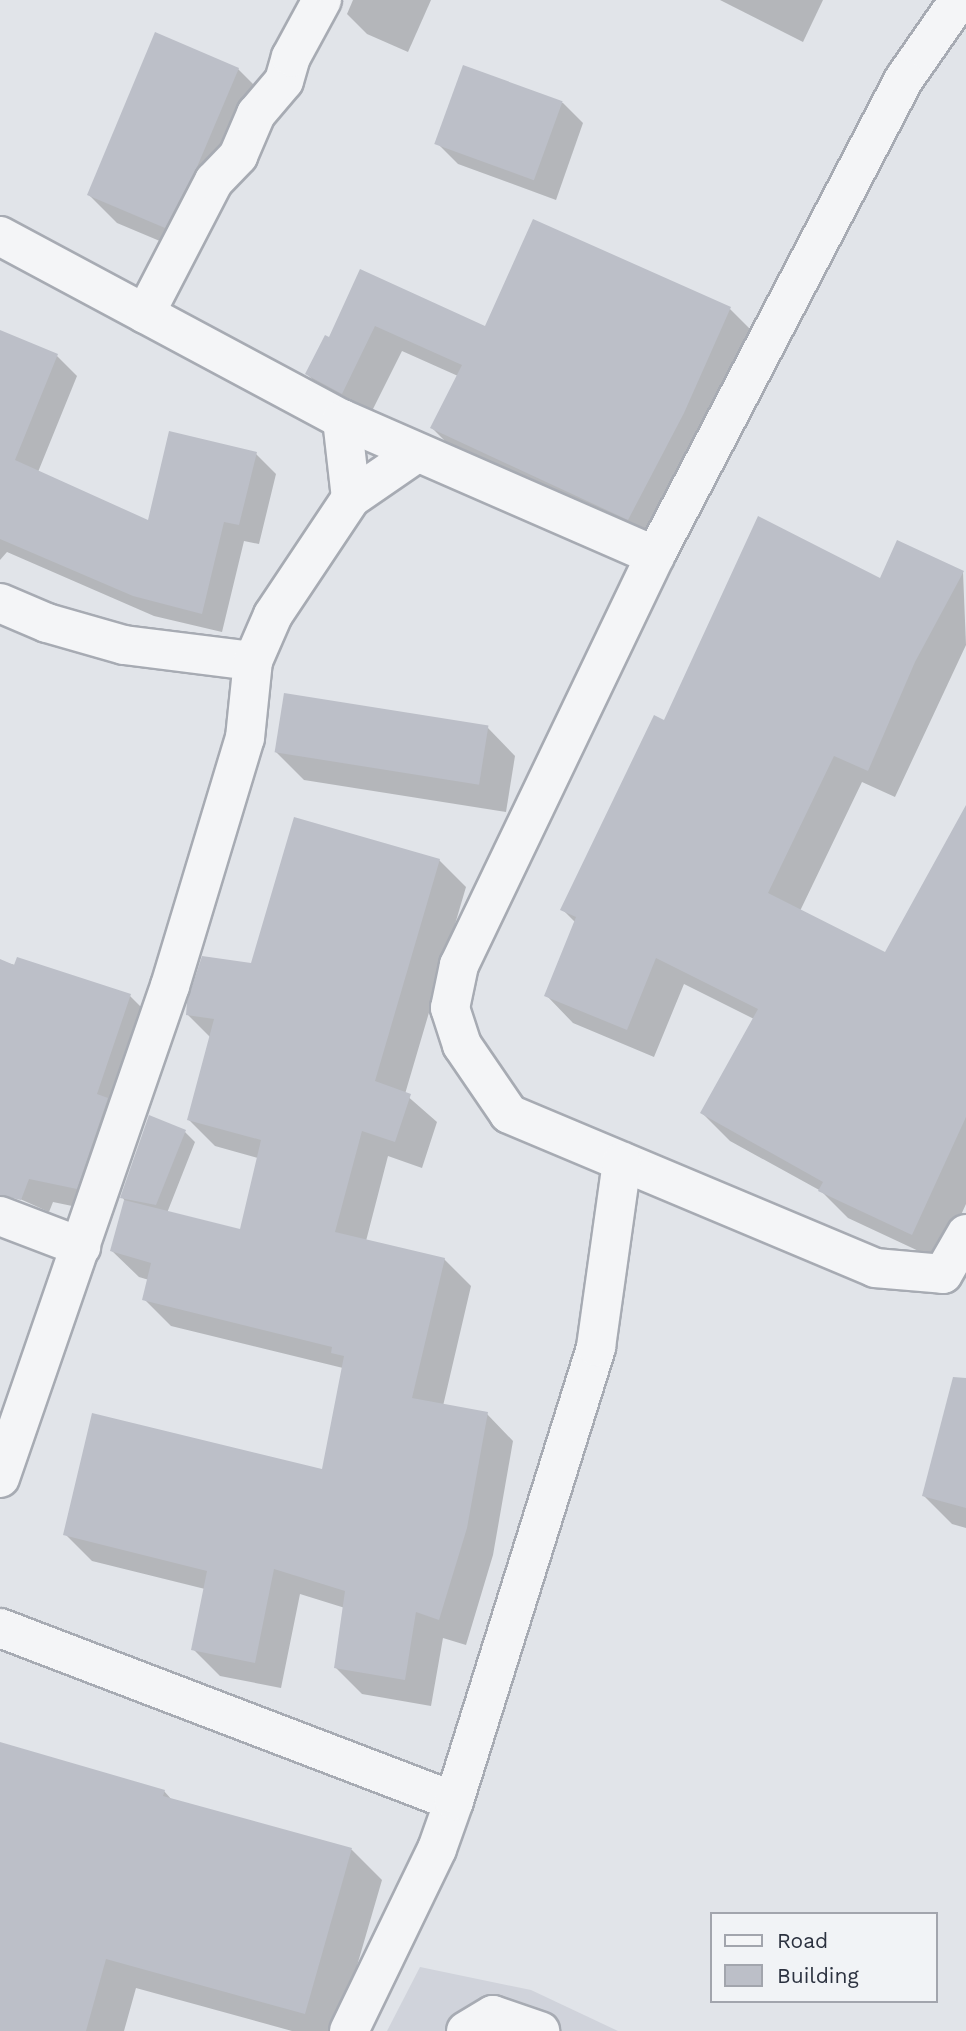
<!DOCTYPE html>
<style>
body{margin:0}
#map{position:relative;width:966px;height:2031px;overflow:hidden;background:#e1e4e9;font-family:"Work Sans",sans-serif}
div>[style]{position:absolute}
.built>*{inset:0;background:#d0d3db}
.shadow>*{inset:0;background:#0003}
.building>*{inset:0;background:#bcbfc8;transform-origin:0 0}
.roads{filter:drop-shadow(2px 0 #a7abb3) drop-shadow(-2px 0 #a7abb3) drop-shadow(0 2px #a7abb3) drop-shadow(0 -2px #a7abb3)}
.minor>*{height:38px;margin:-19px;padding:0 19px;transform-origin:19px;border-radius:19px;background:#f4f5f7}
span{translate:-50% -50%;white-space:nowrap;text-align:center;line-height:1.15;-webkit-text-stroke:5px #f1f3f6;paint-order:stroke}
.legend{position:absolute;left:710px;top:1912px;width:228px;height:91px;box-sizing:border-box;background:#f1f3f6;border:2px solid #a2a5ad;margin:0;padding:9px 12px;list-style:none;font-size:21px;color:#2b313f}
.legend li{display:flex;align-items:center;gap:14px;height:35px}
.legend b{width:35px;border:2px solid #a2a5ad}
</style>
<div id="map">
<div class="built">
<div style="clip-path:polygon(420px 1967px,531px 1990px,618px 2031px,387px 2031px)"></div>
</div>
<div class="shadow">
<div style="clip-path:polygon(353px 0,431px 0,408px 52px,367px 34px,347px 14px)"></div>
<div style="clip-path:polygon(720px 0,823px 0,803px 42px)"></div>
<div style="clip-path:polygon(464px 67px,563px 103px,583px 123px,556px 200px,458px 164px,438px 144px)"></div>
<div style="clip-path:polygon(238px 69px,266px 97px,193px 255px,117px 223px,89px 195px)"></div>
<div style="clip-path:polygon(361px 271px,486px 328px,730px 309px,756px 335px,655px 546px,458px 454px,432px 428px,458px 376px,402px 351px,368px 419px,334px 401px,307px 374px,330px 340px)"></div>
<div style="clip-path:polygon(0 332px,57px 356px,77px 376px,38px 472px,150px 522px,256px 454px,276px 474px,259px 544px,244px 541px,222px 632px,154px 616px,7px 552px,0 560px)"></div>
<div style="clip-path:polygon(963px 572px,966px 645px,895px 797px,862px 782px,800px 911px,885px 954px,966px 809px,966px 1204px,940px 1261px,848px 1218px,821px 1191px,730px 1141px,702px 1113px,754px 1019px,684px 984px,654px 1057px,573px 1023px,546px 995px,576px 923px,562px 909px,665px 722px,880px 581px)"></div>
<div style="clip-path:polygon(487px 727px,515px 756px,506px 812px,304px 780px,276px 752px)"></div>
<div style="clip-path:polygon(439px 860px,466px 887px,405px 1094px,437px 1122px,422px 1168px,388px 1156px,366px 1241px,444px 1259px,471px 1286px,443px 1406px,487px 1414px,513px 1441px,493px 1555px,466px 1645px,443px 1638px,431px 1706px,362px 1694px,336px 1668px,345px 1608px,300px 1594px,281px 1688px,220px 1676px,193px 1649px,205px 1589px,92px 1561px,65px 1534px,324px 1471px,343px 1368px,171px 1326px,144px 1299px,149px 1280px,139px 1277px,112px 1251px,125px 1201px,122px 1197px,185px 1132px,195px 1142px,167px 1213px,241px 1231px,258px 1158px,215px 1146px,189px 1120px,211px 1038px,188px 1015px,252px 965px)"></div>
<div style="clip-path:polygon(0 961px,130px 996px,154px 1020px,101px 1212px,53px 1202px,49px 1212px,0 1190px)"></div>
<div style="clip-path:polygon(966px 1429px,966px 1528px,952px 1524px,924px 1496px)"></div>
<div style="clip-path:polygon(0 1744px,164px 1791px,172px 1800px,352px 1850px,382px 1880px,338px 2031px,292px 2031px,136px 1988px,124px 2031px,0 2031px)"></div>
</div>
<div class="building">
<div style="clip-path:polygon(155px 32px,239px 68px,197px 167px,165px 228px,87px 195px)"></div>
<div style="left:463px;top:65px;width:106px;height:84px;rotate:20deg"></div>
<div style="clip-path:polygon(533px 219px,731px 307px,684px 413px,628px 520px,430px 428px,462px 365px,375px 326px,342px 394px,305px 374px,325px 335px,329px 337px,360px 269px,485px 326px)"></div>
<div style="clip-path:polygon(0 330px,58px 354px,15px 460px,148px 520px,169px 431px,257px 452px,239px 525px,224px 522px,202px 614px,133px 596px,0 539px)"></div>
<div style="clip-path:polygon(758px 516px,880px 578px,897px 540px,964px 571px,915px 662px,868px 771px,834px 756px,768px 893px,885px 952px,966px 805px,966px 1117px,912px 1235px,818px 1191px,823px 1182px,700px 1113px,758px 1009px,656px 958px,627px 1030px,544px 996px,576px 917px,560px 910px,654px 715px,664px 720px)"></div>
<div style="left:284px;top:693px;width:207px;height:60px;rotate:9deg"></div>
<div style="clip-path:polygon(294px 817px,440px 859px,375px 1081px,411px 1094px,395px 1142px,362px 1131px,335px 1232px,445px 1258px,412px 1398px,488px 1412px,467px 1528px,439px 1620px,416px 1612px,405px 1680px,334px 1668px,345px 1591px,274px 1569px,255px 1663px,191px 1650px,207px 1571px,63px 1535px,92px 1413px,322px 1469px,344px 1356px,331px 1353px,332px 1347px,142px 1300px,151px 1263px,110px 1251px,124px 1200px,240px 1229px,261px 1140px,187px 1120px,214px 1019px,186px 1015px,187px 1002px,202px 956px,251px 963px)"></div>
<div style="clip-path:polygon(17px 957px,131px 994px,97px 1094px,108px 1098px,77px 1189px,29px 1179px,21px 1200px,0 1195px,0 959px,14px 965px)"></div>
<div style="clip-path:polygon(149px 1115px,186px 1130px,156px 1205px,120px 1198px)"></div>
<div style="clip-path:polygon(953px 1377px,966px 1378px,966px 1508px,922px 1496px)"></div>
<div style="clip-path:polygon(0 1742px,165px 1790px,163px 1796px,352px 1848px,305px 2014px,106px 1959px,86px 2031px,0 2031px)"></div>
</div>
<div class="roads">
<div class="minor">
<div style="left:959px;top:0;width:96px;rotate:124.8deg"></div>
<div style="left:904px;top:79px;width:538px;rotate:117.57deg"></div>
<div style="left:655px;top:556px;width:454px;rotate:115.6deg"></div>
<div style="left:459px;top:965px;width:44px;rotate:101.8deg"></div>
<div style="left:450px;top:1008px;width:39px;rotate:72deg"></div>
<div style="left:462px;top:1045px;width:83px;rotate:55.7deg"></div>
<div style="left:509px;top:1114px;width:397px;rotate:22.8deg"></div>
<div style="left:875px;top:1268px;width:68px;rotate:5deg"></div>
<div style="left:943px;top:1274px;width:46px;rotate:-60.1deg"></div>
<div style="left:0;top:236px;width:388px;rotate:28.2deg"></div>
<div style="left:342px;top:419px;width:342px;rotate:23.6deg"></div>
<div style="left:145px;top:314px;width:150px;rotate:-62.6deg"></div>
<div style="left:214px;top:181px;width:35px;rotate:-46deg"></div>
<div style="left:238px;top:156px;width:46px;rotate:-66.8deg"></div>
<div style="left:256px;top:114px;width:43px;rotate:-49.7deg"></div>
<div style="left:284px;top:81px;width:25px;rotate:-74deg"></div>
<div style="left:291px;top:57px;width:65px;rotate:-61.5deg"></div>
<div style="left:342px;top:419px;width:80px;rotate:83.5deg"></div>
<div style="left:0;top:603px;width:51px;rotate:23.1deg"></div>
<div style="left:47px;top:623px;width:80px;rotate:15.9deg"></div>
<div style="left:124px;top:645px;width:130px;rotate:7.1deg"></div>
<div style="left:0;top:1216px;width:87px;rotate:20.9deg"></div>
<div style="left:0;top:1478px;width:521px;rotate:-70.94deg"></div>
<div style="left:170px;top:986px;width:259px;rotate:-73.2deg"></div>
<div style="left:245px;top:738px;width:77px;rotate:-84.1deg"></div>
<div style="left:253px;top:661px;width:50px;rotate:-66.5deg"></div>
<div style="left:273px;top:615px;width:141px;rotate:-56.3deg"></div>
<div style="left:351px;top:498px;width:78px;rotate:-34.5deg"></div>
<div style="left:0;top:1628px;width:486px;rotate:20.9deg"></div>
<div style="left:349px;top:2031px;width:202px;rotate:-64.2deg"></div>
<div style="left:437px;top:1849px;width:51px;rotate:-70.5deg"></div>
<div style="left:454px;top:1801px;width:476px;rotate:-72.6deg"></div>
<div style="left:596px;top:1347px;width:187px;rotate:-82deg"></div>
<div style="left:466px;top:2031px;width:31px;rotate:-31deg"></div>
<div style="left:493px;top:2015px;width:50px;rotate:18.8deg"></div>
</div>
</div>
<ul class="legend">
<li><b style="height:9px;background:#f4f5f7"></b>Road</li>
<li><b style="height:19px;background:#bcbfc8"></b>Building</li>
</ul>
</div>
